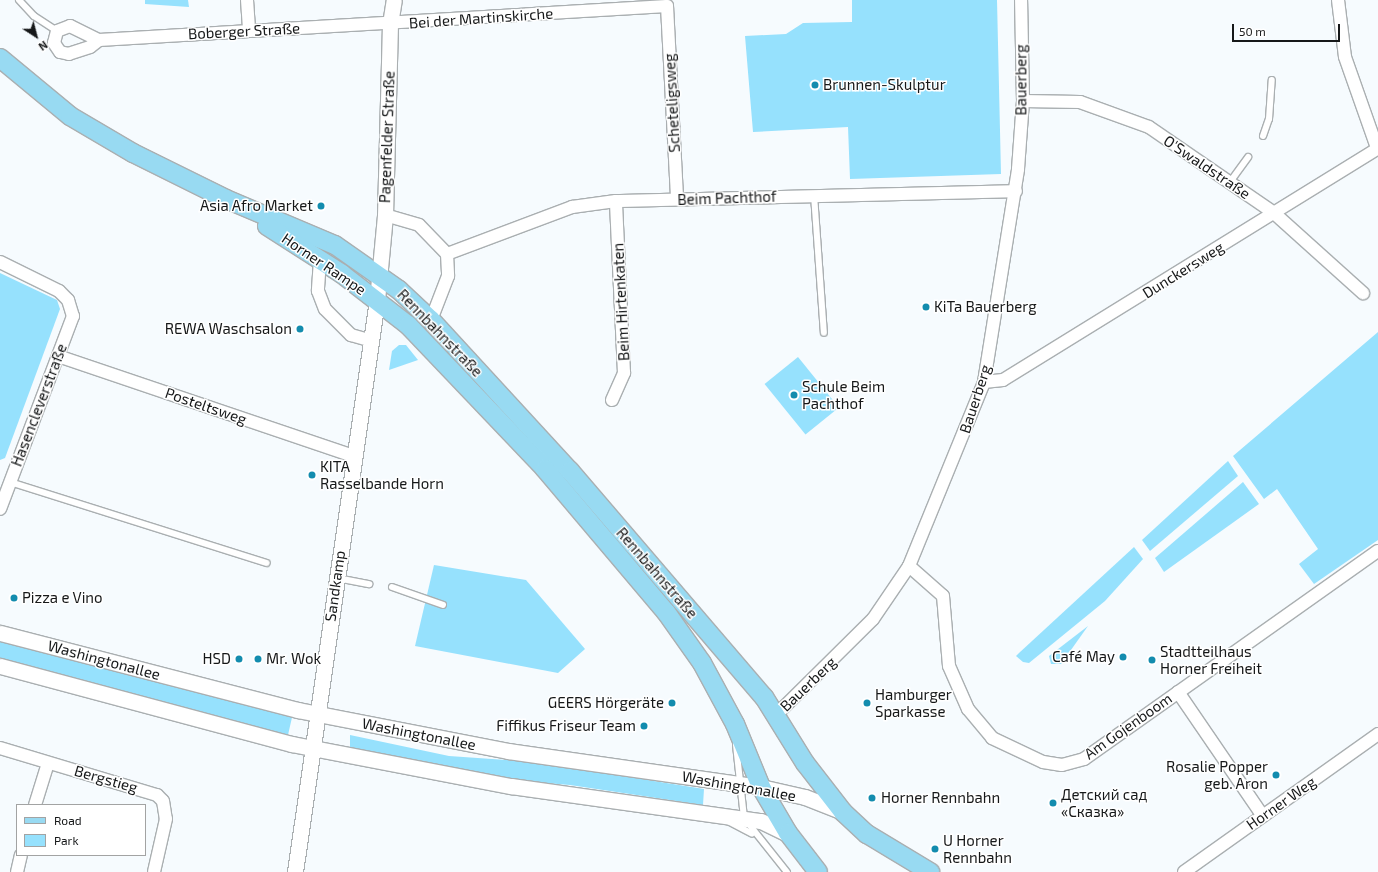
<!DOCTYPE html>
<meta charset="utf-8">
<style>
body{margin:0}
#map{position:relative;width:1378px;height:872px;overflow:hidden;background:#f6fbfe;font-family:"Exo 2",sans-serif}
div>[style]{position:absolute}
.green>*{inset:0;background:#96e1fd;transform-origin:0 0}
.roads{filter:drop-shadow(1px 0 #aaafb1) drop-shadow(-1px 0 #aaafb1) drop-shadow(0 1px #aaafb1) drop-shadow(0 -1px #aaafb1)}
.service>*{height:6px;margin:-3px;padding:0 3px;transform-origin:3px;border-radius:3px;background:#fff}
.minor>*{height:12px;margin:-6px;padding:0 6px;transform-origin:6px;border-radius:6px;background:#fff}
.tertiary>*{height:15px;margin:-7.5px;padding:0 7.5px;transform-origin:7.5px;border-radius:7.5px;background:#fff}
.primary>*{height:18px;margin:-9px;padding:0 9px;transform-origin:9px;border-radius:9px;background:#98daf2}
.dots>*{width:11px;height:11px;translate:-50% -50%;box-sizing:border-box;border:2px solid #fff;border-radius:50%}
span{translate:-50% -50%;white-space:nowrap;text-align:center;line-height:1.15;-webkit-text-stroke:3px #fff;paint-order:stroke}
.street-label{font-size:15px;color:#161819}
.poi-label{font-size:15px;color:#161819}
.left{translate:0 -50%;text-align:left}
.right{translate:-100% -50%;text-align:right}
.legend{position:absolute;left:16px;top:804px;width:130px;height:52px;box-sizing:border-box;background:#fff;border:1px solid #a2a3a3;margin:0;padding:5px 7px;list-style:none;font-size:12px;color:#161819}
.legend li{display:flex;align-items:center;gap:8px;height:20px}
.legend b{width:20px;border:1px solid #a2a3a3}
.north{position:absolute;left:16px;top:16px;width:40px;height:40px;-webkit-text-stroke:3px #fff;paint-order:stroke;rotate:144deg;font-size:11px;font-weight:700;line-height:16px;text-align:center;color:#161819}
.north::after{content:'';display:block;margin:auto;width:14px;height:18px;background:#161819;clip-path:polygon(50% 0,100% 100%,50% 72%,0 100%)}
.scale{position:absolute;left:1232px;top:24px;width:108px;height:18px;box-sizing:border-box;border:2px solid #161819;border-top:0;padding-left:5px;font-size:12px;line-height:14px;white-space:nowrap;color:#161819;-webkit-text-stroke:3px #fff;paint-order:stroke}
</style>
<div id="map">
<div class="green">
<div style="clip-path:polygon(145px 0,188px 0,189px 7px,145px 4px)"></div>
<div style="clip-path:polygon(852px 0,997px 0,1001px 174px,850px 179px,848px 127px,753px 132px,745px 36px,786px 34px,803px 23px,852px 22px)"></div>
<div style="clip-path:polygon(0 273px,57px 300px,60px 309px,5px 458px,0 460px)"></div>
<div style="clip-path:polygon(1378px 332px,1378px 540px,1314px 584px,1299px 564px,1318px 549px,1277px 489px,1264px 499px,1233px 456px)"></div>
<div style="clip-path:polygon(399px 345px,406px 345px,418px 360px,389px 370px,392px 351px)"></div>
<div style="left:798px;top:357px;width:65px;height:43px;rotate:51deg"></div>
<div style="clip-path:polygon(1228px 461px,1238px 476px,1150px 551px,1142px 540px)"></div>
<div style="clip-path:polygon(1243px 482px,1259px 504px,1164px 572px,1155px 558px)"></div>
<div style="clip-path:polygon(1134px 547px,1143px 559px,1105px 601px,1029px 663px,1023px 662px,1016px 656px,1019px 653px)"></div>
<div style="clip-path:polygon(434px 565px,526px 580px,585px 649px,558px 673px,415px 646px)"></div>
<div style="clip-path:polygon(1088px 626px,1061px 664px,1051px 664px,1049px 656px)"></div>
<div style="clip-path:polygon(0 638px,293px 713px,288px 735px,174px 708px,0 658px)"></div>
<div style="clip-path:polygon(350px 735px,449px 756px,535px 762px,704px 789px,703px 805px,570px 785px,507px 780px,350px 750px)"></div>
</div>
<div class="roads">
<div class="service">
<div style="left:19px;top:0;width:22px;rotate:47deg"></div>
<div style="left:34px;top:16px;width:27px;rotate:33deg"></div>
<div style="left:1263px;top:136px;width:18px;rotate:-71deg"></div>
<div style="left:1269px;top:119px;width:39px;rotate:-86deg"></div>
<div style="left:1230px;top:182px;width:31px;rotate:-54deg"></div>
<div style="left:814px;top:195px;width:138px;rotate:85.9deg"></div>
<div style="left:10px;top:482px;width:269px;rotate:17.5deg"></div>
<div style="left:337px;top:578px;width:33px;rotate:11deg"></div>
<div style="left:392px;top:587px;width:54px;rotate:19.4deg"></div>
<div style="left:736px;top:745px;width:73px;rotate:83.7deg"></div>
<div style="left:744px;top:818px;width:69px;rotate:51.5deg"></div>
<div style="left:728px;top:821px;width:27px;rotate:28deg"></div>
</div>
<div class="minor">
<div style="left:247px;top:0;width:31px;rotate:86deg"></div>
<div style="left:1338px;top:0;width:57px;rotate:83deg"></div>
<div style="left:1345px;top:57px;width:96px;rotate:70.6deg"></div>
<div style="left:99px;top:40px;width:11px;rotate:142deg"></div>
<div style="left:90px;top:47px;width:22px;rotate:162deg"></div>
<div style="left:69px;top:54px;width:9px;rotate:-167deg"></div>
<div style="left:60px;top:52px;width:11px;rotate:-124deg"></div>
<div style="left:54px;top:43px;width:12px;rotate:-76deg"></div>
<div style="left:57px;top:31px;width:14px;rotate:-21deg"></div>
<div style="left:70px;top:26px;width:32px;rotate:26deg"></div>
<div style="left:99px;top:40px;width:569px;rotate:-3.43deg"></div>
<div style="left:667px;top:6px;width:193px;rotate:87deg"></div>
<div style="left:1023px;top:101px;width:57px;rotate:1deg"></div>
<div style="left:1080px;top:102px;width:73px;rotate:19.9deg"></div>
<div style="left:1149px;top:127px;width:152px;rotate:34.5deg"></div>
<div style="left:1274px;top:213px;width:120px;rotate:42deg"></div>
<div style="left:385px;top:215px;width:35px;rotate:16deg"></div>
<div style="left:419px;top:225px;width:40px;rotate:46deg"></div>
<div style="left:447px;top:254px;width:22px;rotate:87deg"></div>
<div style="left:448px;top:276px;width:47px;rotate:111.1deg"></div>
<div style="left:447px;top:254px;width:134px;rotate:-20.6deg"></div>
<div style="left:572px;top:207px;width:44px;rotate:-7.8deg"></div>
<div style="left:616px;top:201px;width:400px;rotate:-1.4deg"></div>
<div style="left:320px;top:260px;width:31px;rotate:94deg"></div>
<div style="left:318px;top:291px;width:19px;rotate:69deg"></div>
<div style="left:325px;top:309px;width:37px;rotate:45deg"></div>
<div style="left:351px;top:335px;width:22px;rotate:16deg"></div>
<div style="left:0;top:262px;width:66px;rotate:26.2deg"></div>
<div style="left:59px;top:291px;width:13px;rotate:45deg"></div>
<div style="left:68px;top:300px;width:17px;rotate:73deg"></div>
<div style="left:73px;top:316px;width:206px;rotate:110.7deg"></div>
<div style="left:58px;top:356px;width:312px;rotate:18.7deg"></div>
<div style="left:984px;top:382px;width:19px;rotate:-6deg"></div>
<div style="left:1003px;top:380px;width:441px;rotate:-31.7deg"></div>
<div style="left:612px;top:400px;width:30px;rotate:-66deg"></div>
<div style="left:624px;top:373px;width:172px;rotate:-92.7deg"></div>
<div style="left:909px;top:566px;width:45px;rotate:41.4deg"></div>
<div style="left:943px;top:596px;width:70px;rotate:85.1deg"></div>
<div style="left:949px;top:666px;width:47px;rotate:66.2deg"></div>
<div style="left:968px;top:709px;width:38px;rotate:50deg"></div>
<div style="left:992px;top:738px;width:56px;rotate:25.2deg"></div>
<div style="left:1043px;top:762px;width:19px;rotate:9deg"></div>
<div style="left:1062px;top:765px;width:23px;rotate:-15deg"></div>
<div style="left:1084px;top:759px;width:360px;rotate:-35.3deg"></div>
<div style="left:1178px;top:692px;width:150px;rotate:55.6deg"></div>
<div style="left:777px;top:714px;width:135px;rotate:-44.7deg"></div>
<div style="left:873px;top:619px;width:64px;rotate:-55.8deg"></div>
<div style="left:909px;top:566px;width:199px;rotate:-67.8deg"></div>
<div style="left:984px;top:382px;width:216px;rotate:-80.9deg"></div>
<div style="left:1018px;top:169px;width:68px;rotate:-85.8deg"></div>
<div style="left:1023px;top:101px;width:101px;rotate:-91.1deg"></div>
<div style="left:0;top:748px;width:164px;rotate:16.7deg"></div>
<div style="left:157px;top:795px;width:8px;rotate:45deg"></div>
<div style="left:163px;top:801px;width:18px;rotate:81deg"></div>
<div style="left:166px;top:819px;width:54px;rotate:102.8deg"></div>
<div style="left:35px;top:805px;width:44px;rotate:-72.8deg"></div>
<div style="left:17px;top:872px;width:17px;rotate:-77deg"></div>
<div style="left:1184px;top:872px;width:238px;rotate:-35.4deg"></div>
</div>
<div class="tertiary">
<div style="left:0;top:633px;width:308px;rotate:14.5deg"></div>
<div style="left:298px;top:710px;width:214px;rotate:11deg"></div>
<div style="left:508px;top:751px;width:256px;rotate:8.1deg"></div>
<div style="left:761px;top:787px;width:45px;rotate:12.8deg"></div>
<div style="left:805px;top:797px;width:41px;rotate:21.5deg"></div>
<div style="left:0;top:666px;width:302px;rotate:15deg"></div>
<div style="left:292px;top:744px;width:223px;rotate:10.9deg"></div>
<div style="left:511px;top:786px;width:252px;rotate:8deg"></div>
<div style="left:761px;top:821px;width:32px;rotate:26deg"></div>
<div style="left:295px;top:872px;width:578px;rotate:-81.84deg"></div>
<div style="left:377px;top:300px;width:85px;rotate:-84.6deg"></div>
<div style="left:385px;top:215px;width:191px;rotate:-88.5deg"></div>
<div style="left:390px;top:24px;width:24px;rotate:-81deg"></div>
</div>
<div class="primary">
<div style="left:0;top:58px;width:91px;rotate:39.6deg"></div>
<div style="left:70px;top:116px;width:73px;rotate:30.4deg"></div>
<div style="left:133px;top:153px;width:104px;rotate:26.3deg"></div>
<div style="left:226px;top:199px;width:118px;rotate:22.9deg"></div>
<div style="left:335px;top:245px;width:78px;rotate:35.1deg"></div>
<div style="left:399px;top:290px;width:44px;rotate:43.2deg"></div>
<div style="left:431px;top:320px;width:205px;rotate:47.4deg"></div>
<div style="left:570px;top:471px;width:298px;rotate:49.4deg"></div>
<div style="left:764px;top:697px;width:78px;rotate:58.2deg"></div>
<div style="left:805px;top:763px;width:62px;rotate:52.2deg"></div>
<div style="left:843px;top:812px;width:33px;rotate:43deg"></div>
<div style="left:867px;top:834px;width:74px;rotate:31.1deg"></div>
<div style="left:267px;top:226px;width:89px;rotate:32.6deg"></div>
<div style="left:342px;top:274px;width:83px;rotate:37.7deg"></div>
<div style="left:408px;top:325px;width:199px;rotate:46.4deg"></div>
<div style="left:545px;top:469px;width:187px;rotate:49.8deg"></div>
<div style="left:666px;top:612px;width:62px;rotate:54.8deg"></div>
<div style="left:702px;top:663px;width:69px;rotate:61.6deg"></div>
<div style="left:735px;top:724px;width:68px;rotate:67.6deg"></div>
<div style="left:761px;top:787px;width:53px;rotate:59.6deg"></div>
<div style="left:788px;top:833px;width:49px;rotate:52.4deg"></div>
</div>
</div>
<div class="dots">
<div style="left:815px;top:85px;background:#138cae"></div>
<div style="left:321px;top:206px;background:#138cae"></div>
<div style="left:926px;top:307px;background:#138cae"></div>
<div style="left:300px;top:329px;background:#138cae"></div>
<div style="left:794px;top:395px;background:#138cae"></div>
<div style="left:312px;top:475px;background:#138cae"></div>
<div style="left:14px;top:598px;background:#138cae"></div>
<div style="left:1123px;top:657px;background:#138cae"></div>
<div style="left:239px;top:659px;background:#138cae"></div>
<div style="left:258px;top:659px;background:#138cae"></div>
<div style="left:1152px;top:660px;background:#138cae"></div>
<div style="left:672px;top:703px;background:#138cae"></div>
<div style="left:867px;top:703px;background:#138cae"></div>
<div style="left:644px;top:726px;background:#138cae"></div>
<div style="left:1276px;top:775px;background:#138cae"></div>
<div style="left:872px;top:798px;background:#138cae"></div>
<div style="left:1053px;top:803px;background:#138cae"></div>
<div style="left:935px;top:849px;background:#138cae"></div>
</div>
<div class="street-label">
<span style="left:481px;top:18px;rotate:-4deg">Bei der Martinskirche</span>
<span style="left:244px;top:31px;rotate:-3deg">Boberger Straße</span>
<span style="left:1021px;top:80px;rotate:-90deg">Bauerberg</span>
<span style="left:672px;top:103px;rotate:-93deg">Scheteligsweg</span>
<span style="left:387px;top:137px;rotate:-88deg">Pagenfelder Straße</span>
<span style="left:1207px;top:167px;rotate:34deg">O'Swaldstraße</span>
<span style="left:727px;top:198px;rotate:-2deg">Beim Pachthof</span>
<span style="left:324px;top:264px;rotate:34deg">Horner Rampe</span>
<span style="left:1183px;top:270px;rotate:-32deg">Dunckersweg</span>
<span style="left:621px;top:302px;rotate:-93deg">Beim Hirtenkaten</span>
<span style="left:440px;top:333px;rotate:46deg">Rennbahnstraße</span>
<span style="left:975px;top:399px;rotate:-72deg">Bauerberg</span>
<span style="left:39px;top:405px;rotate:-69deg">Hasencleverstraße</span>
<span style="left:206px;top:406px;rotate:19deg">Posteltsweg</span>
<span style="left:657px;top:573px;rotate:49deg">Rennbahnstraße</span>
<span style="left:335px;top:586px;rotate:-82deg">Sandkamp</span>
<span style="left:104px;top:660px;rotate:15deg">Washingtonallee</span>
<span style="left:808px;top:684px;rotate:-44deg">Bauerberg</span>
<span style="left:1128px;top:726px;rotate:-35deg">Am Gojenboom</span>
<span style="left:419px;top:734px;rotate:11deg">Washingtonallee</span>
<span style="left:106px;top:779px;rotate:16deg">Bergstieg</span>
<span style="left:739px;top:786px;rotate:10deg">Washingtonallee</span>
<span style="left:1281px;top:803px;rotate:-35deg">Horner Weg</span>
</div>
<div class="poi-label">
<span class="left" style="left:823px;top:85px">Brunnen-Skulptur</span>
<span class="right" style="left:313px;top:206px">Asia Afro Market</span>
<span class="left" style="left:934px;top:307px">KiTa Bauerberg</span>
<span class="right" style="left:292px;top:329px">REWA Waschsalon</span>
<span class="left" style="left:802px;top:395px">Schule Beim<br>Pachthof</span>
<span class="left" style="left:320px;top:475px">KITA<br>Rasselbande Horn</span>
<span class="left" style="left:22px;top:598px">Pizza e Vino</span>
<span class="left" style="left:1160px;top:660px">Stadtteilhaus<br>Horner Freiheit</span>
<span class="right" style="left:1115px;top:657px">Café May</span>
<span class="right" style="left:231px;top:659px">HSD</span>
<span class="left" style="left:266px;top:659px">Mr. Wok</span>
<span class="left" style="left:875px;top:703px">Hamburger<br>Sparkasse</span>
<span class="right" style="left:664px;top:703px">GEERS Hörgeräte</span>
<span class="right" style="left:636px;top:726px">Fiffikus Friseur Team</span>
<span class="right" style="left:1268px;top:775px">Rosalie Popper<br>geb. Aron</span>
<span class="left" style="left:1061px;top:803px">Детский сад<br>«Сказка»</span>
<span class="left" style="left:881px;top:798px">Horner Rennbahn</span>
<span class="left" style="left:943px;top:849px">U Horner<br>Rennbahn</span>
</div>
<ul class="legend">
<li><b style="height:5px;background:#98daf2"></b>Road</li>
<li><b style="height:11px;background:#96e1fd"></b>Park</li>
</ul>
<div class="north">N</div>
<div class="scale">50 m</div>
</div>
